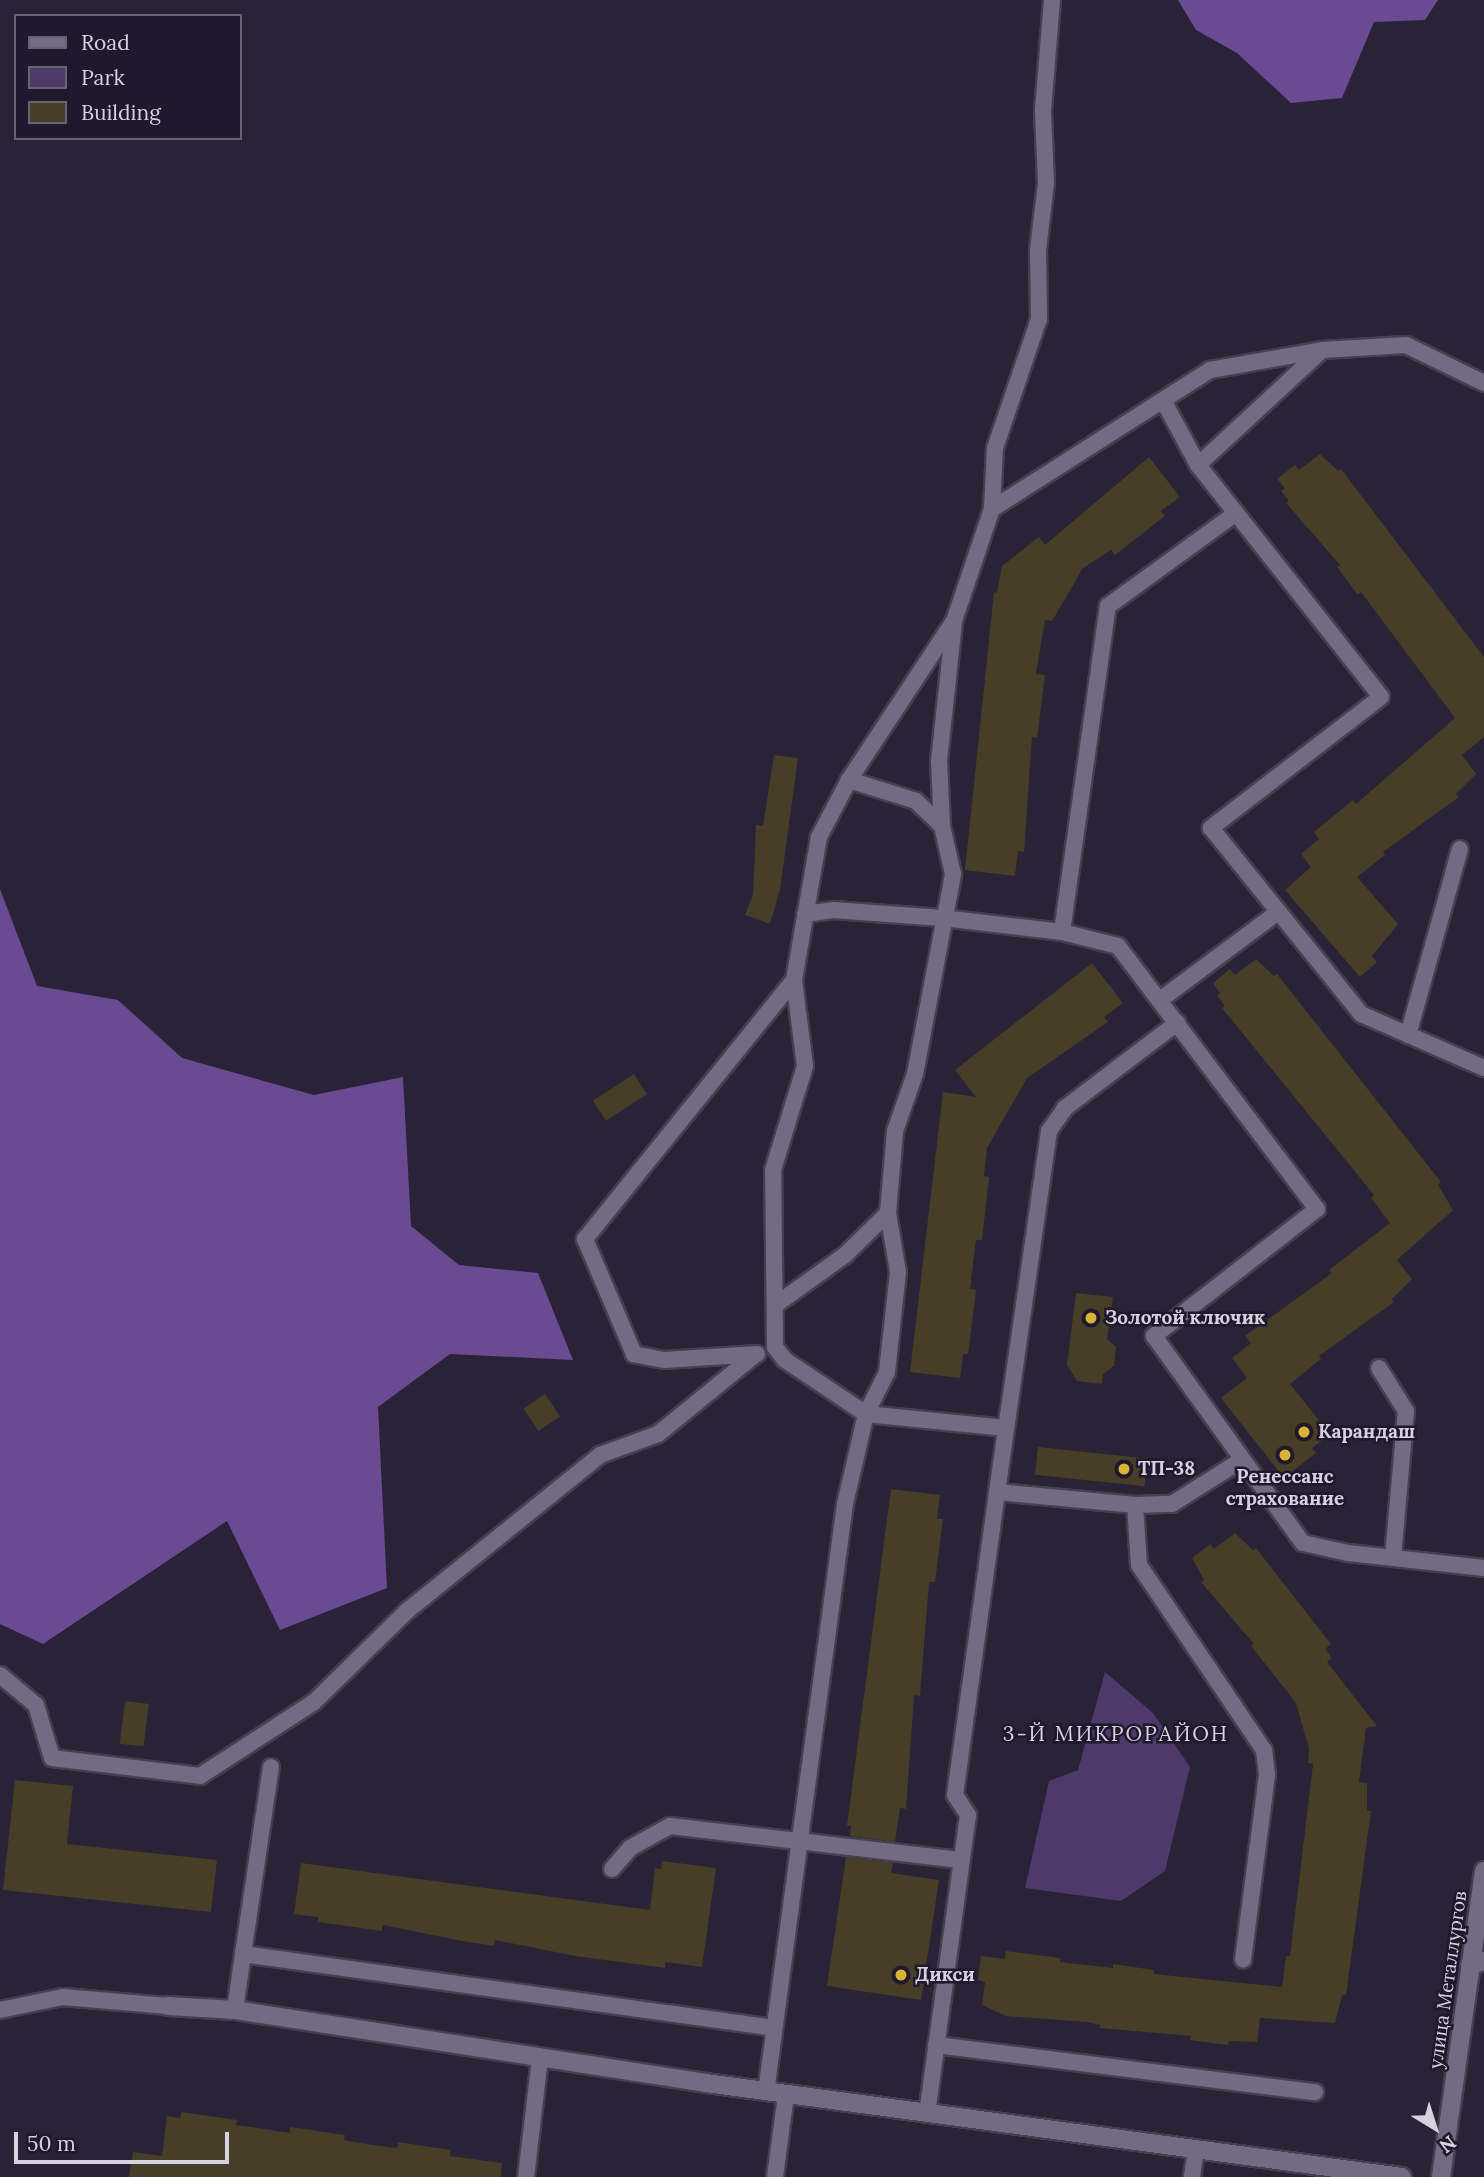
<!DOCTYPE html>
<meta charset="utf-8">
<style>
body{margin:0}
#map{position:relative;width:1484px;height:2177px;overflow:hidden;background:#2a2237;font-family:Lora,serif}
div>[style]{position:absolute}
.green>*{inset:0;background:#4e396b}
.forest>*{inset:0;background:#694a93}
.building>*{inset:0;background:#463e26;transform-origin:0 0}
.roads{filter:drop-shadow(2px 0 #463f50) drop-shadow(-2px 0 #463f50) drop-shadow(0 2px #463f50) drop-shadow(0 -2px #463f50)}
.lane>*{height:16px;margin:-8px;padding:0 8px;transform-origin:8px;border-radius:8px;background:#736b83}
.street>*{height:18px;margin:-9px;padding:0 9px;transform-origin:9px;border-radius:9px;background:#736b83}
.secondary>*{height:18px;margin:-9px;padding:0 9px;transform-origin:9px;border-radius:9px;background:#736b83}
.dots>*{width:19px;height:19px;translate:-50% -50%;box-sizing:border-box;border:4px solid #20182d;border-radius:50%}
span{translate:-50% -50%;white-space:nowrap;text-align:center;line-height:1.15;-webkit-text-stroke:5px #20182d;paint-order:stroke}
.poi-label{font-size:19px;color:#d7d2e0;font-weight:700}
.left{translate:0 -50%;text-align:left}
.street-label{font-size:19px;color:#d7d2e0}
.neighbourhood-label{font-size:21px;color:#d7d2e0;letter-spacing:2px}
.legend{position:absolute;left:14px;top:14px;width:228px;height:126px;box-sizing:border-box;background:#20182d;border:2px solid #696275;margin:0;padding:9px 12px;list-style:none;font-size:21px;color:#d7d2e0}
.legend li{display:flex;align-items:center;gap:14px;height:35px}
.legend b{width:35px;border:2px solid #696275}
.north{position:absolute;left:1400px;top:2093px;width:70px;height:70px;-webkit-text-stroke:5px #20182d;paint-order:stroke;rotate:142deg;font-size:19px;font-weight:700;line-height:28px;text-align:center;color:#d7d2e0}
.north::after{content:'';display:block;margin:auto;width:24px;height:32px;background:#d7d2e0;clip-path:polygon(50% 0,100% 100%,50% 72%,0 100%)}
.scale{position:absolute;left:14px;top:2132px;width:215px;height:32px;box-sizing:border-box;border:4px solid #d7d2e0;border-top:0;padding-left:9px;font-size:21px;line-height:24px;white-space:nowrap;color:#d7d2e0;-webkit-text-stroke:5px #20182d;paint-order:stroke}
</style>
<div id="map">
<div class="green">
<div style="clip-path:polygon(1105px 1672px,1153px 1713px,1190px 1767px,1165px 1871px,1121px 1901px,1025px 1888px,1049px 1781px,1078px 1770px)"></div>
</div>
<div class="forest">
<div style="clip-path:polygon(1178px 0,1438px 0,1425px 20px,1374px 22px,1342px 98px,1291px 103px,1237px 53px,1196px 30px)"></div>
<div style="clip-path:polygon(0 889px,37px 986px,118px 1000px,182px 1058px,314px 1095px,403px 1077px,411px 1226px,459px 1265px,538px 1273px,573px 1360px,450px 1354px,378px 1407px,387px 1588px,280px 1630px,227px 1521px,43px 1644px,0 1624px)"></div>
</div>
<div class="building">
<div style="clip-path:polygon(1320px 454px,1338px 471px,1341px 469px,1484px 657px,1484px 737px,1462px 755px,1476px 774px,1456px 794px,1459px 797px,1383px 852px,1385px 855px,1357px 877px,1398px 924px,1372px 956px,1377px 962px,1360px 977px,1285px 890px,1311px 867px,1301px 854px,1319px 839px,1314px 832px,1353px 800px,1356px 804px,1455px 718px,1361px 592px,1358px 595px,1337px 567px,1340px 565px,1286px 503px,1289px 501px,1281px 491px,1285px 488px,1277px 479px,1295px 465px,1299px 470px)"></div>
<div style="clip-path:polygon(1149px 457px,1180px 497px,1161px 511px,1165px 516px,1115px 555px,1111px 550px,1083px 568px,1052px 621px,1045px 620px,1036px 674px,1045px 675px,1037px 738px,1032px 737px,1024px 852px,1018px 851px,1015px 876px,965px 870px,994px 592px,997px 593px,1002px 566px,1039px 537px,1045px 545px)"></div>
<div style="clip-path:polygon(774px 755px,798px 758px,780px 890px,770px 924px,745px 915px,753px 894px,756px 825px,763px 826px)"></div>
<div style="clip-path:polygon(1256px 959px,1274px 976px,1277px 974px,1441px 1182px,1438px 1185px,1453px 1210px,1397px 1260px,1412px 1279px,1392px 1299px,1394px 1302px,1319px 1356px,1321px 1359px,1290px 1384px,1330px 1434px,1312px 1448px,1316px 1453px,1284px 1478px,1221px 1398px,1247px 1378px,1232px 1358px,1251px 1343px,1245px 1336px,1332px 1273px,1329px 1270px,1390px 1223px,1371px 1198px,1374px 1195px,1222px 1008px,1225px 1006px,1217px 996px,1220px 993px,1213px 983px,1230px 969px,1235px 975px)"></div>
<div style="clip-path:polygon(1092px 963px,1123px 1003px,1104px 1017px,1108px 1022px,1027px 1078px,987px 1148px,984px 1176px,989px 1177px,982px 1240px,976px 1240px,970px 1289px,976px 1290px,968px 1354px,963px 1354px,960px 1378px,910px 1372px,943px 1092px,976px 1097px,955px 1070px)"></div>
<div style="left:634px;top:1074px;width:24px;height:49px;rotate:57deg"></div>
<div style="clip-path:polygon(1076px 1293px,1113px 1297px,1107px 1339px,1116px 1347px,1114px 1366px,1103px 1374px,1102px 1384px,1077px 1381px,1067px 1365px)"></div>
<div style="left:545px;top:1394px;width:27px;height:26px;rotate:56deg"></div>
<div style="left:1038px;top:1447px;width:110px;height:28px;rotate:6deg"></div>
<div style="clip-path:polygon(891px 1489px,940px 1495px,937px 1519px,943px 1519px,935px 1582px,929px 1582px,920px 1696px,914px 1695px,906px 1809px,900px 1808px,895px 1842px,850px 1836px,851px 1826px,847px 1826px)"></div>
<div style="clip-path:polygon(1235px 1533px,1253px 1550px,1256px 1548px,1331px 1644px,1325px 1649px,1332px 1658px,1327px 1662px,1377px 1726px,1366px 1728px,1359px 1782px,1367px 1783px,1367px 1811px,1371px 1811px,1346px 1995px,1342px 1995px,1335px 2023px,1260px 2018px,1257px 2042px,1229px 2041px,1228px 2045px,1190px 2040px,1191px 2036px,1100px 2028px,1100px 2025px,1087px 2022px,1006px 2016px,982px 2005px,985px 1982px,978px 1980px,981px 1956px,1005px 1959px,1006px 1951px,1061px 1958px,1060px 1962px,1113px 1968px,1113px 1964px,1154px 1970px,1154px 1974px,1282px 1987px,1286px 1956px,1290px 1956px,1313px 1764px,1308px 1763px,1309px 1749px,1296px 1703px,1251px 1646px,1254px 1644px,1201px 1582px,1204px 1580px,1192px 1558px,1210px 1544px,1214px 1549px)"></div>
<div style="left:125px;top:1701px;width:24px;height:43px;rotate:7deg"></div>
<div style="clip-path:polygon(15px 1780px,73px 1786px,67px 1844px,217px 1860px,211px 1912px,3px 1890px)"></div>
<div style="clip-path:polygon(846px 1857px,893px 1863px,891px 1873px,939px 1880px,921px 2000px,827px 1986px)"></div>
<div style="clip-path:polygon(662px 1861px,716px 1868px,702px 1967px,665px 1962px,665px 1968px,575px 1956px,495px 1940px,494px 1946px,462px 1941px,383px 1925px,382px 1931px,318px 1922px,318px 1917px,294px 1914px,301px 1863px,650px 1910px,655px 1868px,661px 1869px)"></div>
<div style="clip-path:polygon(181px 2112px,237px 2120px,236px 2125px,264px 2129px,290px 2133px,290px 2127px,345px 2135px,344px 2140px,373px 2145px,397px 2148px,398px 2142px,451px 2150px,450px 2156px,502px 2163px,501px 2177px,129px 2177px,133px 2152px,162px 2156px,167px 2116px,180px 2118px)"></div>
</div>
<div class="roads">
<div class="lane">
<div style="left:1164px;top:402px;width:72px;rotate:61.6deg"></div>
<div style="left:1198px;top:465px;width:295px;rotate:51.7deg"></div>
<div style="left:1381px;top:697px;width:215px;rotate:142.4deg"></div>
<div style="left:1211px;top:828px;width:239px;rotate:51.1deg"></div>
<div style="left:1361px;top:1014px;width:134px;rotate:23.7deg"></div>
<div style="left:1198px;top:465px;width:169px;rotate:-42.8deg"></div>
<div style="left:992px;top:509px;width:259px;rotate:-32.5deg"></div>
<div style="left:1210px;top:370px;width:114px;rotate:-10.1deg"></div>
<div style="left:1322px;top:350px;width:84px;rotate:-3.4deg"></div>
<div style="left:1406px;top:345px;width:87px;rotate:26deg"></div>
<div style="left:849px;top:780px;width:70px;rotate:17.4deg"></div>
<div style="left:916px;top:801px;width:36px;rotate:44deg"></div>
<div style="left:805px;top:914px;width:28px;rotate:-8deg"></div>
<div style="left:833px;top:910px;width:110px;rotate:4.2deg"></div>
<div style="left:943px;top:918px;width:120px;rotate:6.7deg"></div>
<div style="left:1062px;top:932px;width:58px;rotate:14deg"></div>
<div style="left:1118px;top:946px;width:330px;rotate:52.9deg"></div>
<div style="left:1317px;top:1209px;width:207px;rotate:142.1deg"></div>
<div style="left:1154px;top:1336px;width:255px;rotate:54.3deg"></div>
<div style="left:1303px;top:1543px;width:46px;rotate:12.5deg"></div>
<div style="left:1348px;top:1553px;width:137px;rotate:6.3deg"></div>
<div style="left:1062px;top:932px;width:329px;rotate:-82deg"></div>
<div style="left:1108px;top:606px;width:158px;rotate:-36deg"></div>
<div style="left:1160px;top:1000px;width:147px;rotate:-36.7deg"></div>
<div style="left:1408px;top:1035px;width:193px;rotate:-74.4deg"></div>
<div style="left:778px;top:1303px;width:82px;rotate:-35.6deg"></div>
<div style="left:845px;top:1255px;width:60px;rotate:-44.3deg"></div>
<div style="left:757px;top:1354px;width:93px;rotate:176.3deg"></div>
<div style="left:664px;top:1360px;width:31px;rotate:-169deg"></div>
<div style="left:634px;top:1354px;width:125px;rotate:-113.1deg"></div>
<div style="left:585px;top:1239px;width:333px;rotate:-51.1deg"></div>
<div style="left:1379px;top:1368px;width:51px;rotate:57.9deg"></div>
<div style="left:1406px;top:1411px;width:147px;rotate:95.1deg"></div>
<div style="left:1006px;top:1428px;width:141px;rotate:-174.3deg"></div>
<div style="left:866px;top:1414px;width:97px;rotate:-146.3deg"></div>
<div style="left:785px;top:1360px;width:16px;rotate:-128deg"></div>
<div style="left:775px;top:1347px;width:177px;rotate:-90.6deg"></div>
<div style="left:773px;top:1170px;width:109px;rotate:-72.9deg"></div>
<div style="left:805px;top:1066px;width:87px;rotate:-97.3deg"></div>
<div style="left:794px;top:980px;width:145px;rotate:-80.1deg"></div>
<div style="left:819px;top:837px;width:64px;rotate:-62.2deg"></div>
<div style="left:849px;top:780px;width:191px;rotate:-56.6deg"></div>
<div style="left:954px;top:621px;width:118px;rotate:-71.3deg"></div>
<div style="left:992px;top:509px;width:61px;rotate:-87.2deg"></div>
<div style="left:995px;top:448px;width:136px;rotate:-71.2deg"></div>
<div style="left:1039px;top:319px;width:69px;rotate:-90.8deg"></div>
<div style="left:1038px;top:250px;width:67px;rotate:-83.2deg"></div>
<div style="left:1046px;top:183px;width:73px;rotate:-92.4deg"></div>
<div style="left:1043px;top:110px;width:110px;rotate:-85.3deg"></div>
<div style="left:997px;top:1492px;width:365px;rotate:-81.8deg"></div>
<div style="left:1049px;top:1131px;width:28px;rotate:-55deg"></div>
<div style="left:1065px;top:1108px;width:141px;rotate:-37.2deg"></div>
<div style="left:1135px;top:1505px;width:60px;rotate:86.2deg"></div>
<div style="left:1139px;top:1565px;width:223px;rotate:56deg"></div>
<div style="left:1264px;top:1750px;width:25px;rotate:83deg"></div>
<div style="left:1267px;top:1775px;width:186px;rotate:97.4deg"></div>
<div style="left:0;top:1675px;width:47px;rotate:39.8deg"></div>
<div style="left:36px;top:1705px;width:55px;rotate:73.2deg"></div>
<div style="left:52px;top:1758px;width:149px;rotate:6.9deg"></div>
<div style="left:200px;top:1776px;width:136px;rotate:-33deg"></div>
<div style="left:314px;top:1702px;width:130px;rotate:-44.4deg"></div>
<div style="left:407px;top:1611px;width:248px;rotate:-38.9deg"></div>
<div style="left:600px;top:1455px;width:62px;rotate:-19.9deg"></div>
<div style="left:658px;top:1434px;width:125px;rotate:-39.2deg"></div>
<div style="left:612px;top:1869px;width:28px;rotate:-49deg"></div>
<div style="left:630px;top:1848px;width:46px;rotate:-28.8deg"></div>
<div style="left:670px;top:1826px;width:292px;rotate:6.7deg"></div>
<div style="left:243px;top:1954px;width:189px;rotate:-81.5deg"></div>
<div style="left:0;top:2010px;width:64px;rotate:-11.7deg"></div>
<div style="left:63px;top:1997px;width:105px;rotate:4.9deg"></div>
<div style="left:235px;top:2010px;width:57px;rotate:-81.9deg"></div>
<div style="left:243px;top:1954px;width:536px;rotate:7.93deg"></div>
<div style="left:936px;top:2045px;width:382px;rotate:7.1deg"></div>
<div style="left:766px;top:2092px;width:593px;rotate:-82.35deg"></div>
<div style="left:845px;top:1504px;width:92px;rotate:-76.9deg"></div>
<div style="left:866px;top:1414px;width:47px;rotate:-63.4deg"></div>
<div style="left:887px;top:1372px;width:101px;rotate:-83.7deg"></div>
<div style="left:898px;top:1272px;width:60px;rotate:-99.6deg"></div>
<div style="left:888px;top:1213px;width:82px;rotate:-85.1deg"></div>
<div style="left:895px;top:1131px;width:60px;rotate:-70.7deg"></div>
<div style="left:915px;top:1074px;width:204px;rotate:-79.2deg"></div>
<div style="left:953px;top:874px;width:49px;rotate:-102.9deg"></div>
<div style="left:942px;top:826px;width:65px;rotate:-92.6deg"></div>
<div style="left:939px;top:761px;width:139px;rotate:-83.8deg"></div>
<div style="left:927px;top:2114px;width:302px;rotate:-82.2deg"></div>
<div style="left:968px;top:1815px;width:24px;rotate:-123deg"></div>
<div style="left:955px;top:1795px;width:306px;rotate:-82.1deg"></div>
<div style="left:997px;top:1492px;width:139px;rotate:5.4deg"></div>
<div style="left:1135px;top:1505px;width:37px;rotate:-2deg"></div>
<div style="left:1172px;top:1504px;width:80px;rotate:-32.3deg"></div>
<div style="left:526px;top:2177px;width:121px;rotate:-83.3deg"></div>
<div style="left:775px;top:2177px;width:83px;rotate:-82.4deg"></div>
<div style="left:1192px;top:2177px;width:29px;rotate:-82deg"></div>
</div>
<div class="street">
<div style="left:1470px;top:1965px;width:15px;rotate:-16deg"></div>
<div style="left:168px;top:2006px;width:67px;rotate:3.4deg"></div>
<div style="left:235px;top:2010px;width:477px;rotate:8.8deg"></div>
<div style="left:706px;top:2083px;width:702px;rotate:7.69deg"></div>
</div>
<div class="secondary">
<div style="left:1441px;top:2177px;width:309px;rotate:-82deg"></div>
</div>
</div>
<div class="dots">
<div style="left:1091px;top:1318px;background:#d9b334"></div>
<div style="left:1304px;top:1432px;background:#d9b334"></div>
<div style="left:1285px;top:1455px;background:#d9b334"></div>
<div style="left:1124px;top:1469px;background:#d9b334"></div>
<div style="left:901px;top:1975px;background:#d9b334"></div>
</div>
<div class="poi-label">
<span class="left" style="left:1105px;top:1318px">Золотой ключик</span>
<span class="left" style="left:1318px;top:1432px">Карандаш</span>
<span class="left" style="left:1138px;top:1469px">ТП-38</span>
<span style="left:1285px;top:1488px">Ренессанс<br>страхование</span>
<span class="left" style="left:915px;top:1975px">Дикси</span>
</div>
<div class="street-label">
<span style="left:1448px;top:1980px;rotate:-82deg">улица Металлургов</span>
</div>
<div class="neighbourhood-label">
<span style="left:1116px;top:1734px">3-Й МИКРОРАЙОН</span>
</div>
<ul class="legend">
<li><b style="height:9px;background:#736b83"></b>Road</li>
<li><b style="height:19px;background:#4e396b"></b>Park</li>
<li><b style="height:19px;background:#463e26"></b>Building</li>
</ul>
<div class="north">N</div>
<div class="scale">50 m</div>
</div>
